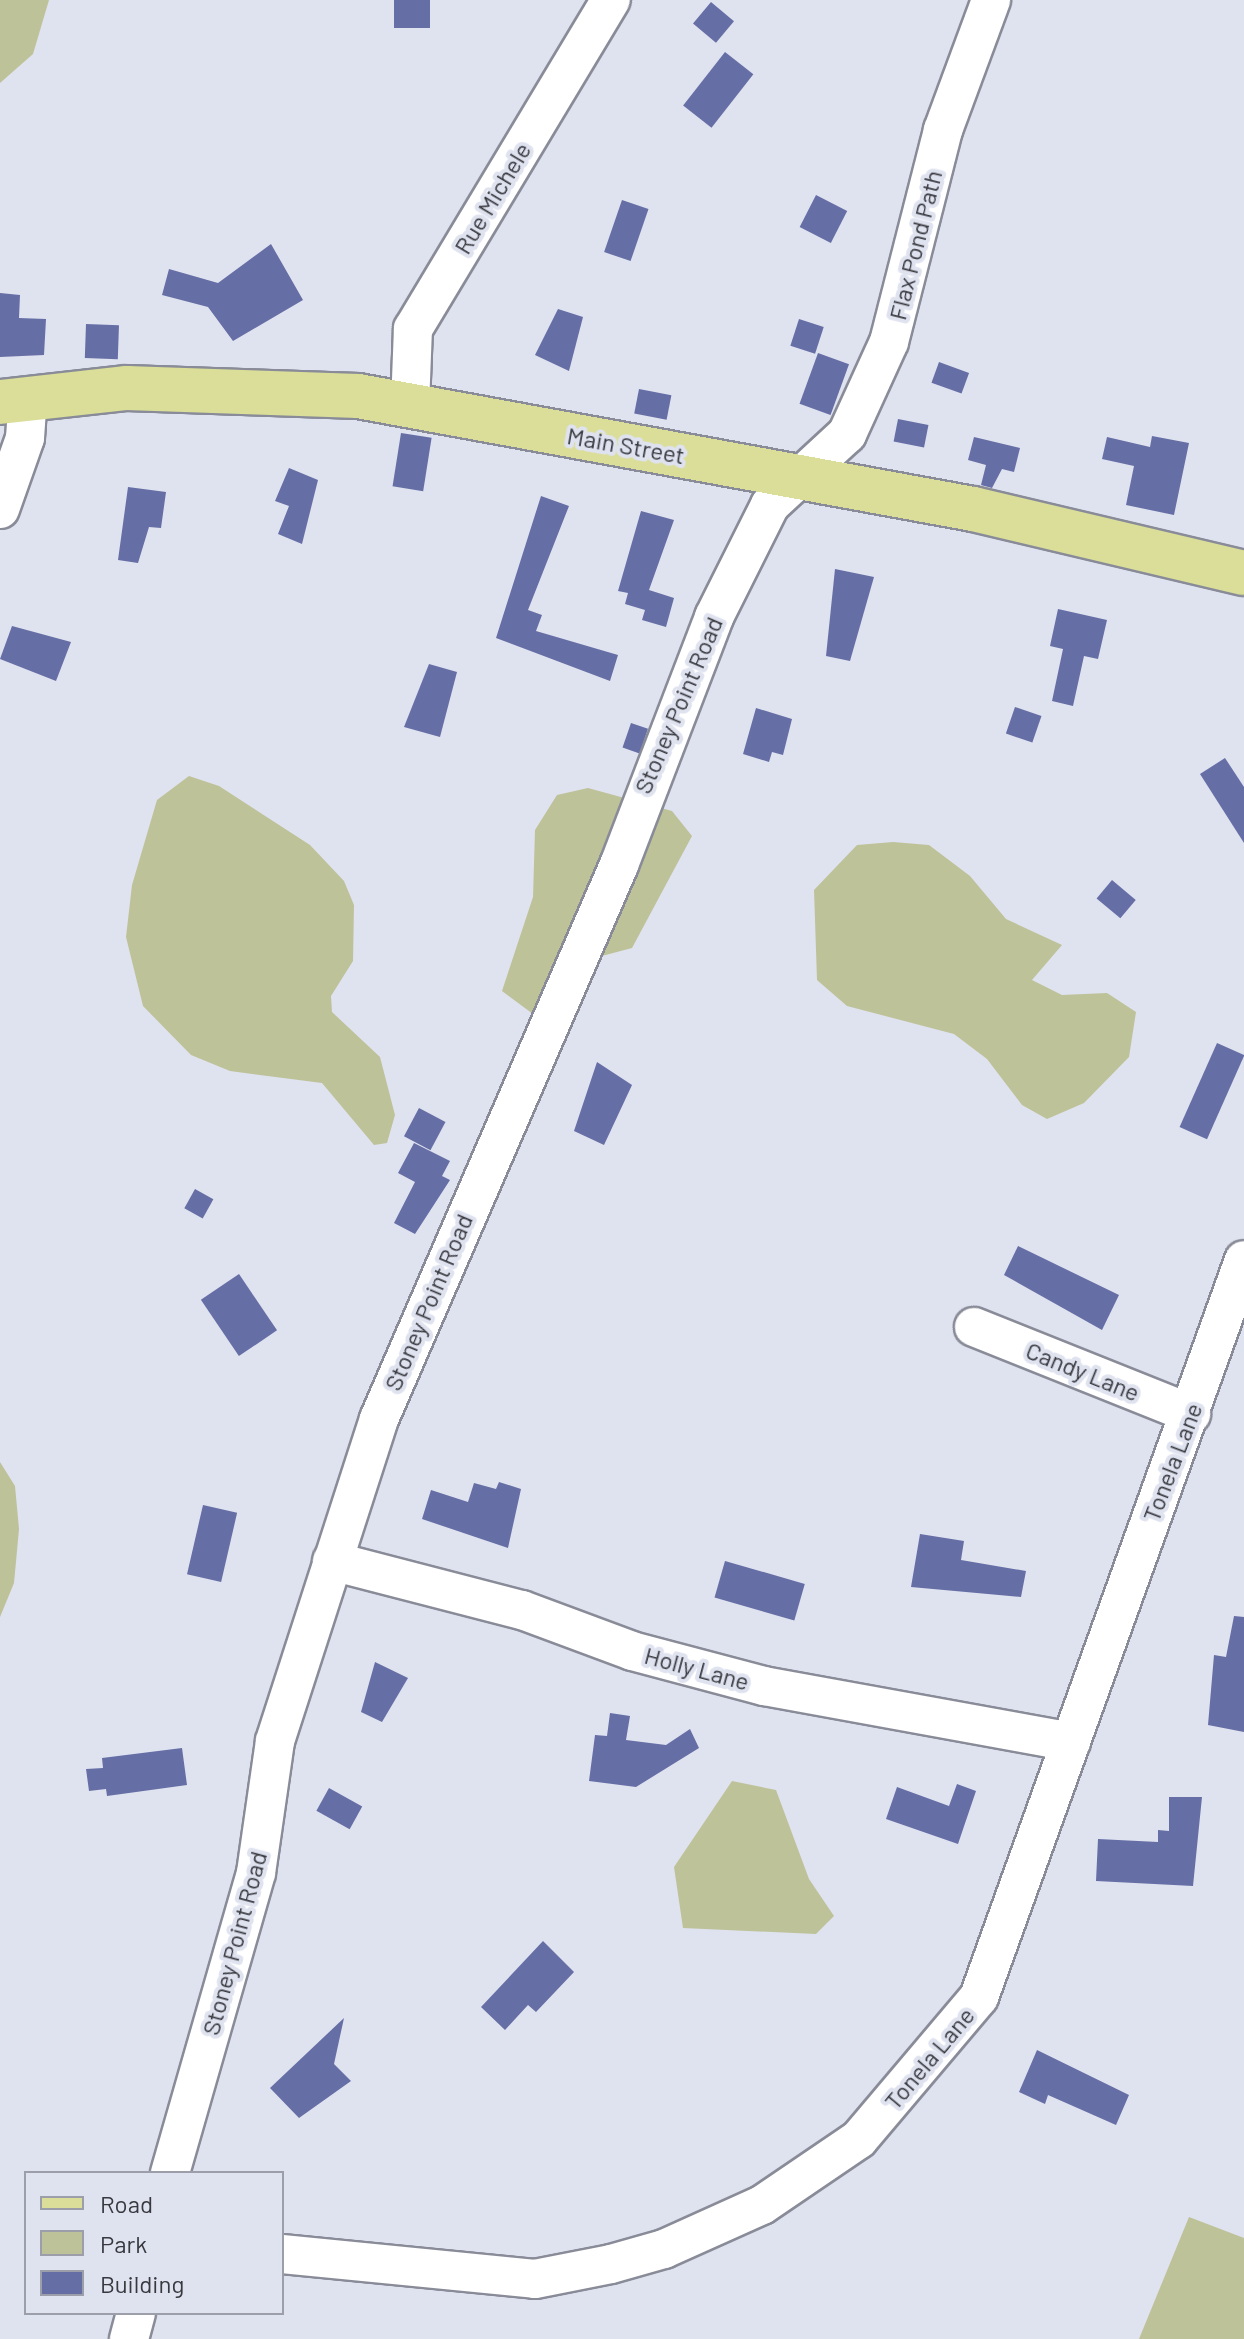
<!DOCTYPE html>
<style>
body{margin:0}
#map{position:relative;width:1244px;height:2339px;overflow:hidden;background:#dfe2ef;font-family:Barlow,sans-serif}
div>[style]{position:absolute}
.green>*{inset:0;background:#bec298}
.building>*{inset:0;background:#666ea6;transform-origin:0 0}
.roads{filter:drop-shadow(2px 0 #898c98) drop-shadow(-2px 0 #898c98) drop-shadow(0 2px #898c98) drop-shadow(0 -2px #898c98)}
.minor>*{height:38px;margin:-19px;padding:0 19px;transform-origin:19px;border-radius:19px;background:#fff}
.major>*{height:44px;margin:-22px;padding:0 22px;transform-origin:22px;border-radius:22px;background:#dade98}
span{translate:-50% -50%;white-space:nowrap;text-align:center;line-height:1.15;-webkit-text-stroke:8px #dfe2ef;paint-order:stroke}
.street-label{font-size:24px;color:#38393f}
.legend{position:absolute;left:24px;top:2171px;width:260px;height:144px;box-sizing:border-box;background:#dfe2ef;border:2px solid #9c9ea9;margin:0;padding:10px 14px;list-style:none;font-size:24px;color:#38393f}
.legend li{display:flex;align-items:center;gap:16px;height:40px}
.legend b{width:40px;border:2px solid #9c9ea9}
</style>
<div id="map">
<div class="green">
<div style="clip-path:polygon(0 0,49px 0,33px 54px,0 83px)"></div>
<div style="clip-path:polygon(189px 776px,219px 786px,310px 845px,344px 881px,354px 905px,353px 961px,331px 996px,332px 1012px,380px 1057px,395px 1115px,387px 1143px,374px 1145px,322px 1083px,230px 1071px,191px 1055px,143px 1006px,126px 937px,132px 885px,157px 800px)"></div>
<div style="clip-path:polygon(588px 788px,672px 811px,692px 836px,632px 948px,598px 957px,548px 1012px,533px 1014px,502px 991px,533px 897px,535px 830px,557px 795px)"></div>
<div style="clip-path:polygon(893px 842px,929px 845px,970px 876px,1006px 919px,1062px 945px,1032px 980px,1062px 995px,1107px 993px,1136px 1012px,1129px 1057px,1084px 1103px,1047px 1119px,1022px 1105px,987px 1059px,954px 1034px,847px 1006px,817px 980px,814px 890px,857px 845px)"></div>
<div style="clip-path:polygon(0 1462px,15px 1486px,19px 1529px,14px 1583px,0 1617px)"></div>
<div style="clip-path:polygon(732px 1781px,776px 1790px,809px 1879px,834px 1916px,816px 1934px,683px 1928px,674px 1867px)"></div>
<div style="clip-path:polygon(1189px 2217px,1244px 2238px,1244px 2339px,1139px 2339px)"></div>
</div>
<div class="building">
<div style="left:394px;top:0;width:36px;height:28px"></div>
<div style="left:711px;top:2px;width:30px;height:28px;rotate:40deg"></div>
<div style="left:725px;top:52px;width:36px;height:68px;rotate:38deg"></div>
<div style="left:816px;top:195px;width:35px;height:36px;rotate:27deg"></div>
<div style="left:622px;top:200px;width:28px;height:55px;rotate:19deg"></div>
<div style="clip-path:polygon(271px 244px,303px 300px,233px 341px,208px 307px,162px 295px,169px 269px,218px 283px)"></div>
<div style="clip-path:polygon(0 293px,20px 295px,19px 318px,46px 319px,44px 355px,0 357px)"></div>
<div style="clip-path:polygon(558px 309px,583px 317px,569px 371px,535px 355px)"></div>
<div style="left:799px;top:319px;width:26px;height:28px;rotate:18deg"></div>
<div style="left:86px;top:324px;width:33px;height:34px;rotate:2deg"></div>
<div style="left:818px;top:353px;width:33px;height:54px;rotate:20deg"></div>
<div style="left:939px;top:362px;width:32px;height:22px;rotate:20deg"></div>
<div style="left:639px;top:389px;width:33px;height:25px;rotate:11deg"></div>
<div style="left:898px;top:419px;width:31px;height:23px;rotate:11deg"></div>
<div style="left:401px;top:433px;width:31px;height:54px;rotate:9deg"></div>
<div style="clip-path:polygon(1152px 436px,1189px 443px,1174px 515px,1126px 505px,1134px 466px,1102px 459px,1107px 437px,1150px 447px)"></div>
<div style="clip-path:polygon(974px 437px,1020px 448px,1014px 472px,1002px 469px,992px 488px,981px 485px,986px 465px,968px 460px)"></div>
<div style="clip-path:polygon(289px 468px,318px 480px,302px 544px,278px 534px,289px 506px,275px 501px)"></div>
<div style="clip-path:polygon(128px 487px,166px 492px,161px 528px,149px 527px,138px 563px,118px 560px)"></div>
<div style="clip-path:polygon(541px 496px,569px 506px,528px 610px,542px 615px,536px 631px,618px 655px,610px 681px,496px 638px)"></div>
<div style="clip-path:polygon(641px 511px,674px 520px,649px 590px,674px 598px,666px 627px,642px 620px,645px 610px,625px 604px,628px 593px,618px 591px)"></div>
<div style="clip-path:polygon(835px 569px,874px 577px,850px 661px,826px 656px)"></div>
<div style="clip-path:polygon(1058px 609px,1107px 620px,1098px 659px,1084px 656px,1073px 706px,1052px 701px,1063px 649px,1050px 646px)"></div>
<div style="clip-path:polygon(12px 626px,71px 642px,56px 681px,0 659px)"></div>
<div style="clip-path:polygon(429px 664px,457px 672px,440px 737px,404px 727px)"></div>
<div style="left:1015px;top:707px;width:28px;height:28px;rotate:19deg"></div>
<div style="clip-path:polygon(756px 708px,792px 719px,783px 755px,772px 752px,769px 762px,743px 754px)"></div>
<div style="left:631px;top:723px;width:18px;height:26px;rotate:19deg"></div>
<div style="clip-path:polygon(1225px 758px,1244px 787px,1244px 843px,1200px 774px)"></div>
<div style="left:1112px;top:880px;width:31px;height:24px;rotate:40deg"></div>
<div style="left:1217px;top:1043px;width:30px;height:92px;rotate:24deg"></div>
<div style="clip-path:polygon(597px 1062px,632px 1085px,604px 1145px,574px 1131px)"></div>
<div style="left:419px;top:1108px;width:30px;height:32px;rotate:28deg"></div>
<div style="clip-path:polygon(414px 1143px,450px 1161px,442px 1176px,450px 1180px,415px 1234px,394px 1223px,415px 1182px,398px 1173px)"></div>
<div style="left:195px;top:1189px;width:21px;height:22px;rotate:29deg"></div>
<div style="clip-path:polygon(1018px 1246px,1119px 1295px,1102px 1330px,1004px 1275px)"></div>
<div style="left:239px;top:1274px;width:68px;height:46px;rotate:56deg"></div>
<div style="clip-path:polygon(499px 1482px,521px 1489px,508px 1548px,422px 1519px,431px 1490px,468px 1502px,474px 1483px,496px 1489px)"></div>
<div style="left:203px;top:1505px;width:35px;height:71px;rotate:13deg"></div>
<div style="clip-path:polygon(920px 1534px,964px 1541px,961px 1560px,1026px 1571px,1021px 1597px,911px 1587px)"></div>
<div style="left:725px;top:1561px;width:83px;height:38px;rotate:16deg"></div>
<div style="clip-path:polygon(1234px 1616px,1244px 1617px,1244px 1732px,1208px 1725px,1214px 1655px,1226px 1657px)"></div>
<div style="clip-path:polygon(375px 1662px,408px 1678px,382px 1722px,361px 1712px)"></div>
<div style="clip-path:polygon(610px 1713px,630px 1716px,626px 1740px,666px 1745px,690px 1729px,699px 1748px,636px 1787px,589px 1781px,595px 1735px,607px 1736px)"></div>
<div style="clip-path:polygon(182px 1748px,187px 1785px,107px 1796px,106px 1789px,89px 1791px,86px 1769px,103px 1768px,102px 1758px)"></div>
<div style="clip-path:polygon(957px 1784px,976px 1791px,958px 1844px,886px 1819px,897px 1787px,949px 1806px)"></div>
<div style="left:329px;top:1788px;width:38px;height:26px;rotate:29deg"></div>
<div style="clip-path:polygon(1169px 1797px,1202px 1797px,1193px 1886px,1096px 1881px,1098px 1839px,1158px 1842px,1158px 1830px,1169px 1831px)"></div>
<div style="clip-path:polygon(543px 1941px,574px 1972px,536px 2012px,528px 2005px,505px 2030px,481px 2007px)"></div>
<div style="clip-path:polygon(344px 2018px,334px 2064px,351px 2081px,299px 2118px,270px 2088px)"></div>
<div style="clip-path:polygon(1037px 2050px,1129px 2095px,1116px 2125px,1048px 2095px,1045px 2104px,1019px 2092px)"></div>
</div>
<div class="roads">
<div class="minor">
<div style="left:410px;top:406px;width:77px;rotate:-87.8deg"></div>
<div style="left:413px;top:329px;width:384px;rotate:-59deg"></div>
<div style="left:0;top:509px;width:75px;rotate:-70.6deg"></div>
<div style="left:25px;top:438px;width:39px;rotate:-86deg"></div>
<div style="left:974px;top:1327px;width:234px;rotate:21.8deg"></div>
<div style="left:332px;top:1561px;width:196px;rotate:14.5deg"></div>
<div style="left:522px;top:1610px;width:117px;rotate:20.4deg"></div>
<div style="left:632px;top:1651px;width:137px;rotate:14.9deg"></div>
<div style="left:764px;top:1686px;width:312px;rotate:10.3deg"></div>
<div style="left:170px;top:2173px;width:312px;rotate:-74deg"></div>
<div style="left:256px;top:1873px;width:133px;rotate:-81.8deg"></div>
<div style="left:275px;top:1741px;width:338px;rotate:-72.1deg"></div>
<div style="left:379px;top:1419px;width:604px;rotate:-66.58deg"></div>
<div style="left:619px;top:865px;width:266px;rotate:-69deg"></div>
<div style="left:714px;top:617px;width:125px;rotate:-63.4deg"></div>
<div style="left:770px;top:505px;width:105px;rotate:-42.7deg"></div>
<div style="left:847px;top:434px;width:101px;rotate:-65.5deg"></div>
<div style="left:889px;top:342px;width:219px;rotate:-75.7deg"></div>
<div style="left:943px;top:130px;width:139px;rotate:-69.7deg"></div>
<div style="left:282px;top:2254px;width:254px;rotate:5.6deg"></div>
<div style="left:535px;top:2279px;width:77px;rotate:-11.2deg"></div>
<div style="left:611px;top:2264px;width:55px;rotate:-15.8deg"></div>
<div style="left:664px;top:2249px;width:107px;rotate:-24.2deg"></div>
<div style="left:762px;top:2205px;width:117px;rotate:-34.2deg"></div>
<div style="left:859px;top:2139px;width:186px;rotate:-49.8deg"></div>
<div style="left:979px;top:1997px;width:783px;rotate:-70.22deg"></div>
<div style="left:129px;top:2339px;width:27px;rotate:-75deg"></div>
</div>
<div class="major">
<div style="left:0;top:402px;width:128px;rotate:-6.3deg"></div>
<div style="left:127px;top:388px;width:231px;rotate:2deg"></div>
<div style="left:358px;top:396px;width:625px;rotate:10.41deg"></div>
<div style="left:973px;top:509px;width:278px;rotate:13.3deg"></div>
</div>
</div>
<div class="street-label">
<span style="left:492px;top:198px;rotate:-59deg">Rue Michele</span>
<span style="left:915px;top:245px;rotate:-76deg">Flax Pond Path</span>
<span style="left:626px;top:445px;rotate:10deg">Main Street</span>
<span style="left:678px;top:705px;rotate:-67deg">Stoney Point Road</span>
<span style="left:428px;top:1302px;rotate:-67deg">Stoney Point Road</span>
<span style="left:1083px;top:1371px;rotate:22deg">Candy Lane</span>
<span style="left:1172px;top:1462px;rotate:-69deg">Tonela Lane</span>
<span style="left:697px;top:1668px;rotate:15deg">Holly Lane</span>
<span style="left:234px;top:1943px;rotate:-75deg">Stoney Point Road</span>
<span style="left:929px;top:2058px;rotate:-50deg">Tonela Lane</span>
</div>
<ul class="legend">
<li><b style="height:10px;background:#dade98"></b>Road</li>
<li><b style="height:22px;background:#bec298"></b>Park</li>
<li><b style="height:22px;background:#666ea6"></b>Building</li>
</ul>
</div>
